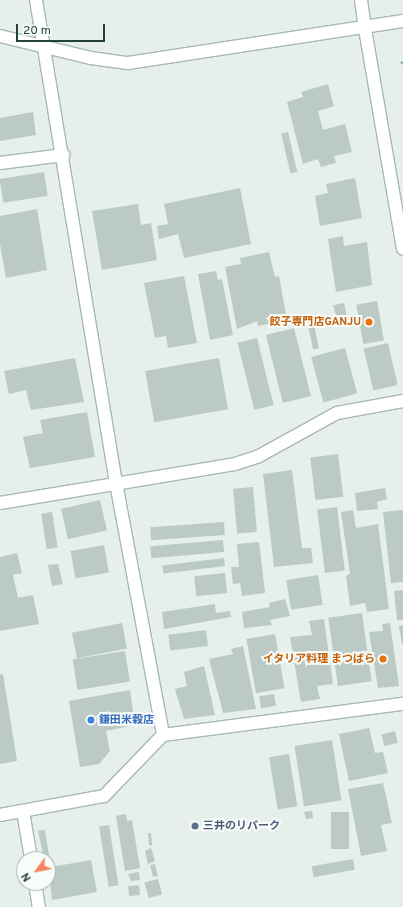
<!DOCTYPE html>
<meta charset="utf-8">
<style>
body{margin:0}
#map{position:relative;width:403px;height:907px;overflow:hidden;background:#e6efeb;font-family:Overpass,"Noto Sans JP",sans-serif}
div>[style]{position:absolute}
.building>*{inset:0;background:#bbcac4;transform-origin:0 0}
.path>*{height:2.5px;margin-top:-1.25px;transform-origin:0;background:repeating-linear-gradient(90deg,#86b3a5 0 2px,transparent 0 5px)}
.roads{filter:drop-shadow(1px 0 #a8b8b2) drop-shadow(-1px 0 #a8b8b2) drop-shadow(0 1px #a8b8b2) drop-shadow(0 -1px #a8b8b2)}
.service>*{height:12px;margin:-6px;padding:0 6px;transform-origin:6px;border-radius:6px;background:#fff}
.minor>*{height:12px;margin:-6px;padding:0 6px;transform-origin:6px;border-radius:6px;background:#fff}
.tertiary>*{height:12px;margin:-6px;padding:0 6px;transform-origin:6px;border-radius:6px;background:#fff}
.dots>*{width:11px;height:11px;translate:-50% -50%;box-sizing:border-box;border:2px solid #f7fbf9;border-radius:50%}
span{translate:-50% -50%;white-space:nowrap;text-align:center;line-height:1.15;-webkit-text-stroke:4px #f7fbf9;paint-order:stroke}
.food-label{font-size:11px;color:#c56008;font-weight:700}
.right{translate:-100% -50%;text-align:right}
.shop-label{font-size:11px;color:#366cbe;font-weight:700}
.left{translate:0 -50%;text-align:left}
.service-label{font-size:11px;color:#4e5e75;font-weight:700}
.north{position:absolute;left:16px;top:851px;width:40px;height:40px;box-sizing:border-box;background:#f7fbf9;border:1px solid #a3b1ad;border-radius:50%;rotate:238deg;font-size:11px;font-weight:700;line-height:16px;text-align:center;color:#24423a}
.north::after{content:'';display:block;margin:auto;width:14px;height:18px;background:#f4845f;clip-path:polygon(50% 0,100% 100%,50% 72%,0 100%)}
.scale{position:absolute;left:16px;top:24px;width:89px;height:18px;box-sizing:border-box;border:2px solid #24423a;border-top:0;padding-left:5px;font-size:12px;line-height:14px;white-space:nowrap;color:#24423a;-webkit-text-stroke:3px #f7fbf9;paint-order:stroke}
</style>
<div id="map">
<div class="building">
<div style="clip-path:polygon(328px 84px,334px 106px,318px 111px,323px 130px,345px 124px,352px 152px,334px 156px,336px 163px,321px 167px,318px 159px,303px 164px,287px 102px,303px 97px,301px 92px)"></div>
<div style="clip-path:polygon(33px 112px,36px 135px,0 141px,0 118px)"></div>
<div style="left:288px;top:132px;width:41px;height:7px;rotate:77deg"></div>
<div style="left:44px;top:172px;width:24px;height:45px;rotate:81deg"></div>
<div style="clip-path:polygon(355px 178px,362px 218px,320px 226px,315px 196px,328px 193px,326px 184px)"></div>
<div style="clip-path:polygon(240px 188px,251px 244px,184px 258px,178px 234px,159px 239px,157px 226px,168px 224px,164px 204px)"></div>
<div style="clip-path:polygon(138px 204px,141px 225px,151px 223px,157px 260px,102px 270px,92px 211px)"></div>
<div style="clip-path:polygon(37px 209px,47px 270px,6px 278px,0 244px,0 216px)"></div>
<div style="clip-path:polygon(343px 236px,344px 246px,367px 242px,372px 285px,336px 292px,328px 239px)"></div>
<div style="clip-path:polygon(269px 252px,275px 277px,279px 276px,287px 320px,258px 326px,257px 321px,237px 329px,225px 267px,241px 264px,240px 258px)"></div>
<div style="clip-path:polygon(216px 271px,218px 280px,222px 279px,233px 335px,210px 340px,198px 274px)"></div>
<div style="clip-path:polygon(184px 276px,197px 343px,168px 348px,166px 336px,155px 338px,144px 283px)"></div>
<div style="left:377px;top:301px;width:40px;height:21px;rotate:80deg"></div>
<div style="left:344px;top:303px;width:19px;height:11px;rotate:78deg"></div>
<div style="left:313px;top:320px;width:29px;height:6px;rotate:78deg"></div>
<div style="left:294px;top:328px;width:70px;height:29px;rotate:76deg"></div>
<div style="left:257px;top:338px;width:69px;height:20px;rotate:76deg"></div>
<div style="left:388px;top:343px;width:43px;height:25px;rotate:77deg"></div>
<div style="left:345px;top:348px;width:47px;height:35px;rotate:75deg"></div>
<div style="clip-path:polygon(75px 358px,84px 402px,31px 410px,26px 390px,9px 394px,4px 371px)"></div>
<div style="left:219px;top:358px;width:52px;height:75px;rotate:80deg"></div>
<div style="clip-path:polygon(87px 412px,95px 457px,30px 468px,23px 437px,43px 433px,40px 420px)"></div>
<div style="left:338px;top:454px;width:43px;height:28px;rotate:83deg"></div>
<div style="clip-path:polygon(292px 470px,302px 548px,311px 548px,313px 563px,274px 567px,263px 474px)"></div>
<div style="left:253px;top:487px;width:45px;height:20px;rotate:85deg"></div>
<div style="clip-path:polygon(385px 488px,387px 499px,377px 502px,378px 509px,357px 511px,355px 493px)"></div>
<div style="left:100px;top:500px;width:31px;height:40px;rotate:77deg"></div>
<div style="left:337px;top:507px;width:64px;height:20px;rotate:83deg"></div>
<div style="clip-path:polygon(353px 510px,356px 528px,378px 524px,389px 609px,367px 612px,365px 603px,350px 606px,346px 576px,350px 574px,341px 512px)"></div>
<div style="clip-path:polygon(403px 510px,403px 582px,391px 583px,383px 512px)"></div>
<div style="left:52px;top:512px;width:36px;height:11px;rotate:81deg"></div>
<div style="left:224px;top:522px;width:13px;height:74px;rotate:86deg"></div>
<div style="left:223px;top:540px;width:12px;height:73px;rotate:85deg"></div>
<div style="clip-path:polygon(259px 542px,265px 593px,242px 596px,240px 583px,233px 584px,231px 567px,239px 567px,237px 544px)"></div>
<div style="left:104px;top:545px;width:28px;height:34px;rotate:80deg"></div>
<div style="clip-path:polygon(17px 553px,22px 573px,13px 575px,18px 598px,33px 595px,39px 624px,0 631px,0 557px)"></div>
<div style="left:224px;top:558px;width:8px;height:62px;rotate:83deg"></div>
<div style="clip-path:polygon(58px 564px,63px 584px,52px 586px,48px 565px)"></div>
<div style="left:225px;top:573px;width:20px;height:31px;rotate:84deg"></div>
<div style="left:318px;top:575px;width:30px;height:32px;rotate:81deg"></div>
<div style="clip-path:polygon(403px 590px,403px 620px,397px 620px,394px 591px)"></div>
<div style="clip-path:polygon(285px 599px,290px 616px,270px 620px,272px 625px,244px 628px,242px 612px,270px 607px,269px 603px)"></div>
<div style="clip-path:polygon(215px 604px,216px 613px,230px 611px,231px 617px,164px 629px,162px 612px)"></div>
<div style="left:362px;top:613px;width:69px;height:34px;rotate:82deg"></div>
<div style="clip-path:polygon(324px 619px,333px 684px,317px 686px,320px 699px,301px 702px,290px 637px,312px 635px,309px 621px)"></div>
<div style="left:122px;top:623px;width:26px;height:51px;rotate:79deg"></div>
<div style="clip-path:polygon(390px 623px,399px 686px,378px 688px,369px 632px,383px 631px,382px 624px)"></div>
<div style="clip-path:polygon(403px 625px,403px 644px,402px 644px,399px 626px)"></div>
<div style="left:206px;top:630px;width:16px;height:38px;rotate:83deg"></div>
<div style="left:275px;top:634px;width:55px;height:29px;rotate:80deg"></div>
<div style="clip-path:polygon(243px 646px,256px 709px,223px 713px,209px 659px,233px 654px,231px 649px)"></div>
<div style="left:125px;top:651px;width:31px;height:53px;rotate:81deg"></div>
<div style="clip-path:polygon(204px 666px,215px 715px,184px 719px,175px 689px,187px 686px,184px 672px)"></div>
<div style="clip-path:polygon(3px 674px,17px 761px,0 764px,0 675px)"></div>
<div style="clip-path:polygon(130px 690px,135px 725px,106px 731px,110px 751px,99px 764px,80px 767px,69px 701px)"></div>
<div style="left:274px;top:694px;width:12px;height:15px;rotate:81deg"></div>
<div style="clip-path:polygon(369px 728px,375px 753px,383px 752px,388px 773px,349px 781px,339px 734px)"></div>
<div style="left:395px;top:731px;width:12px;height:14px;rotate:76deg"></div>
<div style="left:332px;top:740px;width:61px;height:38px;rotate:81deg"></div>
<div style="left:289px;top:754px;width:53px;height:20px;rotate:81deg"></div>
<div style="clip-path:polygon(383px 783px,392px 823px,381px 825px,387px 851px,361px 856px,348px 789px)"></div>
<div style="clip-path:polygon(312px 811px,313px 818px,306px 819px,304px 812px)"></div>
<div style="left:331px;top:812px;width:18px;height:37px"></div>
<div style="clip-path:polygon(126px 814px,127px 821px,132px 820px,140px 868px,125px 871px,116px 816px)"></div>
<div style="left:109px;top:825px;width:61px;height:10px;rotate:81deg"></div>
<div style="clip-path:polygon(45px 830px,51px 867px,91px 860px,97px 892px,52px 900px,48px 859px,44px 859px,38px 831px)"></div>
<div style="left:151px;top:833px;width:12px;height:3px;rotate:85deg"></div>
<div style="clip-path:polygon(151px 848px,155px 861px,148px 864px,145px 851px)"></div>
<div style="left:353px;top:859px;width:11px;height:42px;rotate:80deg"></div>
<div style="left:155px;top:864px;width:12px;height:5px;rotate:76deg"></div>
<div style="clip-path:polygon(139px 872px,140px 880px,131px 881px,128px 874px)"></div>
<div style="left:158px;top:879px;width:16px;height:14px;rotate:75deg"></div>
<div style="left:139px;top:885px;width:10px;height:11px;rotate:84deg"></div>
</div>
<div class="path">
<div style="left:401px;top:63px;width:3px;rotate:-45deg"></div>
</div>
<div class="roads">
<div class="service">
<div style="left:0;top:163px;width:64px;rotate:-7.2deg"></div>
</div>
<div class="minor">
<div style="left:36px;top:0;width:490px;rotate:80.6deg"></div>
<div style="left:116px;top:483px;width:256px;rotate:79.4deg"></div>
<div style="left:361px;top:0;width:29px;rotate:82deg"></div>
<div style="left:0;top:503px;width:238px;rotate:-9.4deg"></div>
<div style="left:235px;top:464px;width:25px;rotate:-18deg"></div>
<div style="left:259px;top:456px;width:89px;rotate:-28.9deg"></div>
<div style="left:337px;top:413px;width:67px;rotate:-10.3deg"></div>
<div style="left:23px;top:811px;width:49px;rotate:80.5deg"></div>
<div style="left:35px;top:883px;width:24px;rotate:81deg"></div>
</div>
<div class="tertiary">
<div style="left:365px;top:29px;width:223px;rotate:80.2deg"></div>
<div style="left:0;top:36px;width:94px;rotate:13.6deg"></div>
<div style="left:91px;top:58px;width:37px;rotate:8deg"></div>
<div style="left:128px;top:63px;width:278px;rotate:-8.7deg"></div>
<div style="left:0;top:815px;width:106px;rotate:-10.4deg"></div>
<div style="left:104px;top:796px;width:85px;rotate:-46deg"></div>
<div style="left:163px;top:735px;width:242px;rotate:-7.4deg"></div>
</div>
</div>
<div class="dots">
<div style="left:369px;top:322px;background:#e8710a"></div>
<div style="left:383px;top:659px;background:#e8710a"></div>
<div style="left:91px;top:720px;background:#3f7fe0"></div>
<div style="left:195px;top:826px;background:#5c6f8a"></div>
</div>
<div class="food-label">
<span class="right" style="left:361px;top:322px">餃子専門店GANJU</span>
<span class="right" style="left:375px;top:659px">イタリア料理 まつばら</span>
</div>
<div class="shop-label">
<span class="left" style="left:99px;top:720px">鎌田米穀店</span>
</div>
<div class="service-label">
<span class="left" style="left:203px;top:826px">三井のリパーク</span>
</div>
<div class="north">N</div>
<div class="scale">20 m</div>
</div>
